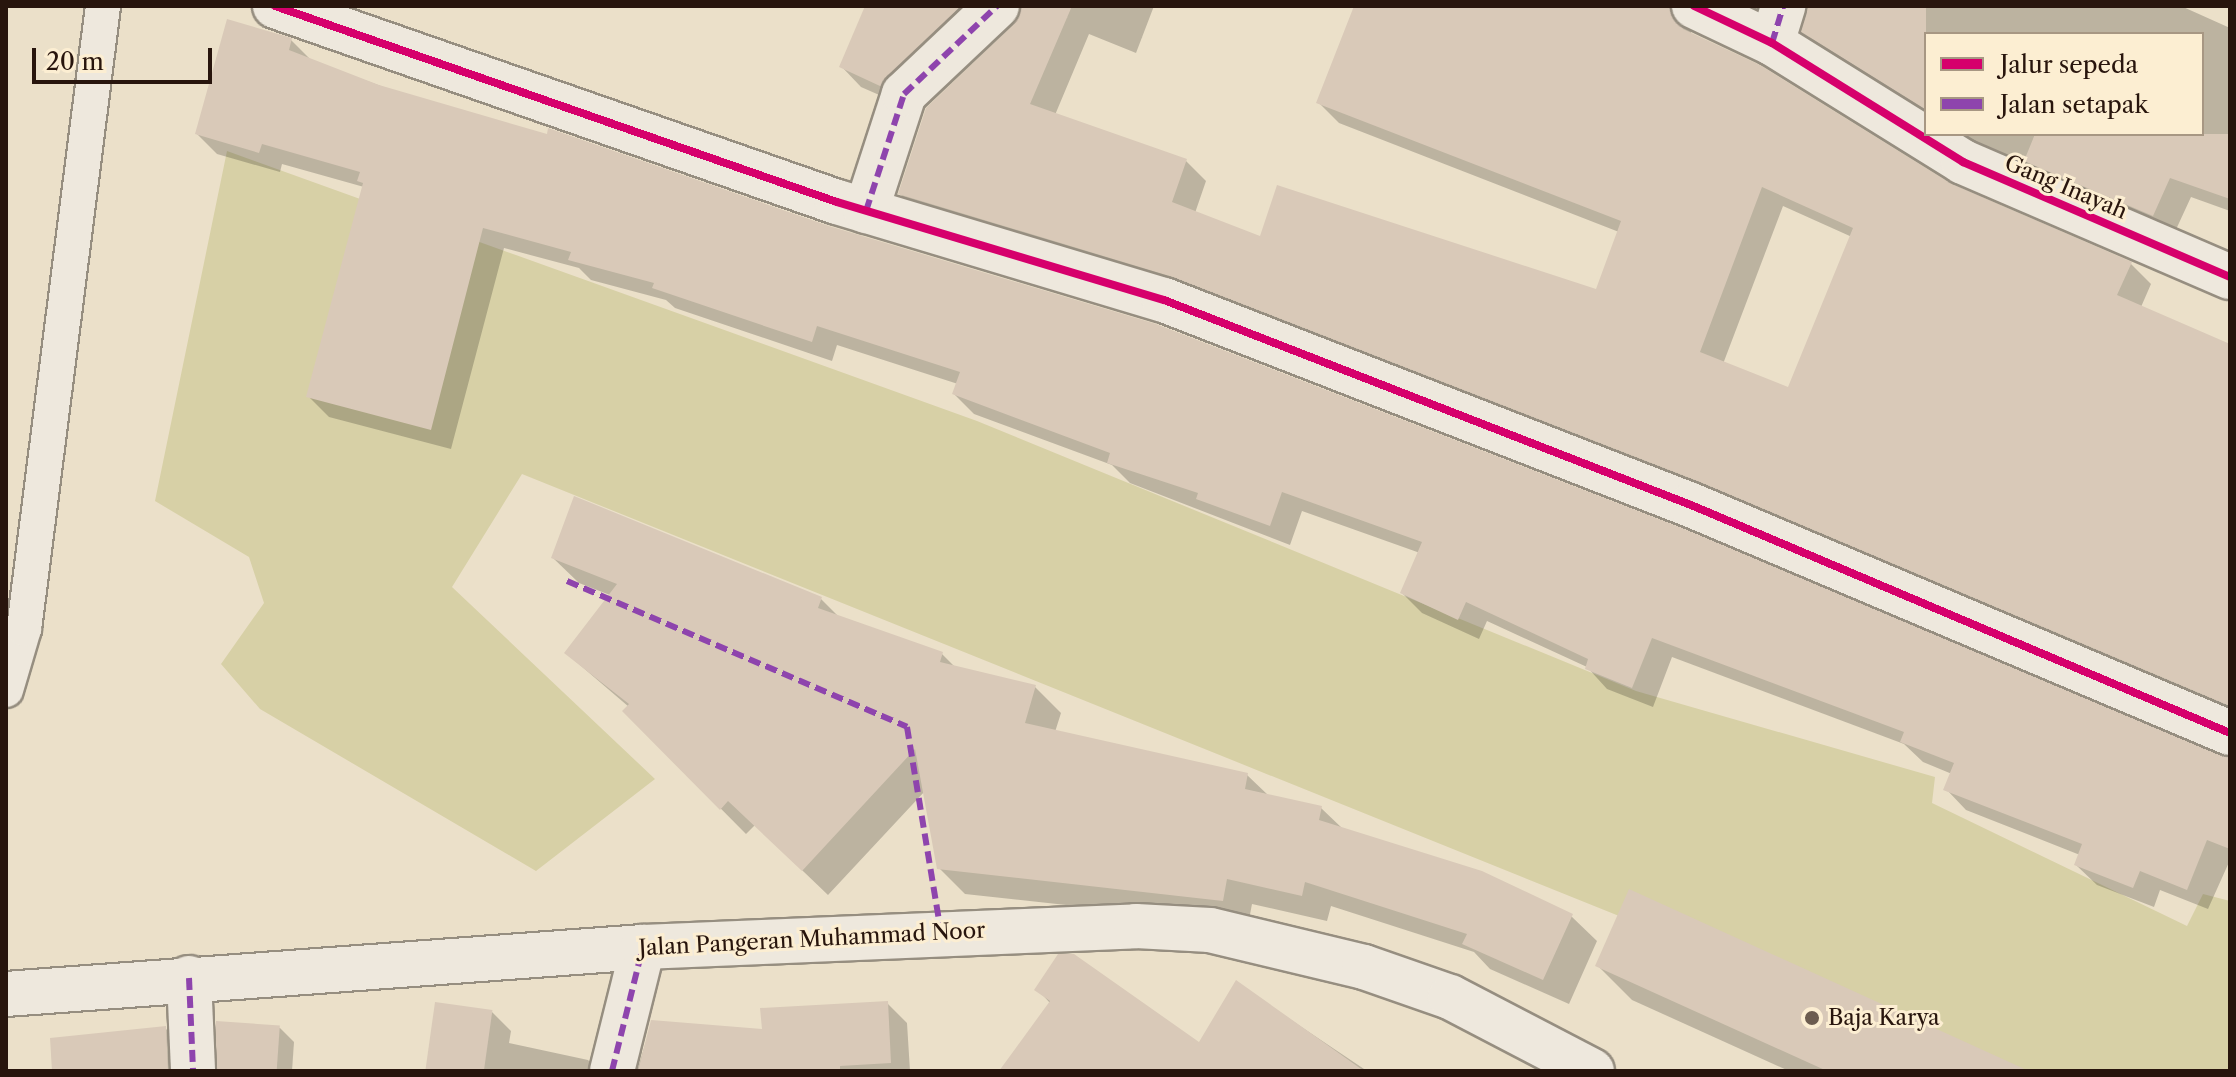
<!DOCTYPE html>
<style>
body{margin:0}
#map{position:relative;width:2236px;height:1077px;overflow:hidden;background:#ebe0c9;font-family:"Libre Caslon Text",serif}
div>[style]{position:absolute}
.green>*{inset:0;background:#d7d0a6}
.shadow>*{inset:0;background:#0003}
.building>*{inset:0;background:#d9c9b8;transform-origin:0 0}
.roads{filter:drop-shadow(2px 0 #968e80) drop-shadow(-2px 0 #968e80) drop-shadow(0 2px #968e80) drop-shadow(0 -2px #968e80)}
.service>*{height:34px;margin:-17px;padding:0 17px;transform-origin:17px;border-radius:17px;background:#eee8dd}
.minor>*{height:44px;margin:-22px;padding:0 22px;transform-origin:22px;border-radius:22px;background:#eee8dd}
.secondary>*{height:44px;margin:-22px;padding:0 22px;transform-origin:22px;border-radius:22px;background:#eee8dd}
.quiet>*{height:6px;margin-top:-3px;transform-origin:0;background:repeating-linear-gradient(90deg,#8e44ad 0 12px,transparent 0 18px)}
.cycleway>*{height:8px;margin:-4px;padding:0 4px;transform-origin:4px;border-radius:4px;background:#d6006c}
.dots>*{width:22px;height:22px;translate:-50% -50%;box-sizing:border-box;border:4px solid #fceed2;border-radius:50%}
span{translate:-50% -50%;white-space:nowrap;text-align:center;line-height:1.15;-webkit-text-stroke:6px #fceed2;paint-order:stroke}
.street-label{font-size:22px;color:#28150d}
.poi-label{font-size:22px;color:#28150d}
.left{translate:0 -50%;text-align:left}
.frame{position:absolute;inset:0;border:8px solid #28150d;pointer-events:none}
.legend{position:absolute;left:1924px;top:32px;width:280px;height:104px;box-sizing:border-box;background:#fceed2;border:2px solid #a79783;margin:0;padding:10px 14px;list-style:none;font-size:24px;color:#28150d}
.legend li{display:flex;align-items:center;gap:16px;height:40px}
.legend b{width:40px;border:2px solid #a79783}
.scale{position:absolute;left:32px;top:48px;width:180px;height:36px;box-sizing:border-box;border:4px solid #28150d;border-top:0;padding-left:10px;font-size:24px;line-height:28px;white-space:nowrap;color:#28150d;-webkit-text-stroke:6px #fceed2;paint-order:stroke}
</style>
<div id="map">
<div class="green">
<div style="clip-path:polygon(227px 151px,977px 421px,1636px 691px,1935px 777px,1932px 803px,2187px 926px,2203px 894px,2230px 901px,2230px 1071px,2004px 1071px,522px 474px,452px 587px,655px 779px,536px 871px,260px 709px,221px 664px,264px 603px,249px 557px,155px 501px)"></div>
</div>
<div class="shadow">
<div style="clip-path:polygon(867px 6px,1007px 6px,902px 105px,861px 87px,841px 66px)"></div>
<div style="clip-path:polygon(evenodd,1022px 6px,1154px 6px,1136px 53px,1089px 34px,1055px 115px,1186px 161px,1206px 181px,1195px 213px,1261px 238px,1597px 292px,1619px 232px,1339px 123px,1318px 102px,1356px 6px,1706px 6px,1691px 17px,1691px 34px,1949px 185px,2131px 264px,2151px 284px,2141px 307px,2230px 346px,2230px 716px,920px 214px,900px 194px,1016px 25px,1022px 6px,1783px 206px,1852px 237px,1789px 390px,1723px 364px,1783px 206px)"></div>
<div style="clip-path:polygon(1727px 6px,1793px 6px,1777px 27px)"></div>
<div style="clip-path:polygon(1808px 6px,2181px 6px,2230px 28px,2230px 211px,2191px 197px,2173px 236px,1997px 160px,1956px 134px,2202px 134px,2202px 34px,1926px 34px,1926px 115px,1824px 52px,1804px 31px)"></div>
<div style="clip-path:polygon(291px 40px,312px 61px,2230px 759px,2230px 860px,2208px 909px,2160px 890px,2154px 907px,2097px 885px,2076px 865px,2080px 855px,1966px 810px,1946px 789px,1952px 774px,1923px 762px,1904px 744px,1672px 657px,1653px 707px,1607px 689px,1587px 667px,1487px 621px,1479px 639px,1422px 613px,1402px 593px,1420px 553px,1302px 511px,1290px 545px,1130px 483px,1112px 465px,974px 414px,954px 394px,958px 384px,837px 345px,832px 361px,675px 308px,666px 300px,591px 280px,579px 268px,504px 248px,451px 449px,329px 417px,308px 396px,364px 187px,282px 164px,280px 172px,217px 154px,197px 134px)"></div>
<div style="clip-path:polygon(553px 558px,820px 598px,840px 618px,942px 654px,955px 667px,1035px 687px,1061px 713px,1055px 732px,1247px 775px,1269px 796px,1321px 808px,1343px 829px,1571px 916px,1597px 941px,1569px 1004px,1490px 969px,1474px 952px,1331px 906px,1327px 921px,1252px 904px,1248px 925px,965px 894px,939px 868px,925px 791px,828px 895px,755px 825px,746px 834px,624px 711px,629px 707px,566px 653px,610px 595px,579px 583px)"></div>
<div style="clip-path:polygon(1597px 965px,2016px 1071px,1789px 1071px,1632px 1000px)"></div>
<div style="clip-path:polygon(1236px 983px,1367px 1071px,1002px 1071px,1050px 1003px,1037px 989px,1200px 1045px)"></div>
<div style="clip-path:polygon(887px 1003px,907px 1023px,910px 1071px,637px 1071px,652px 1022px,764px 1031px)"></div>
<div style="clip-path:polygon(491px 1011px,511px 1031px,509px 1043px,588px 1060px,599px 1071px,427px 1071px)"></div>
<div style="clip-path:polygon(218px 1023px,280px 1028px,294px 1042px,292px 1071px,218px 1071px)"></div>
<div style="clip-path:polygon(165px 1028px,180px 1043px,183px 1071px,96px 1071px)"></div>
</div>
<div class="building">
<div style="clip-path:polygon(865px 6px,961px 6px,880px 86px,839px 67px)"></div>
<div style="clip-path:polygon(evenodd,1021px 6px,1072px 6px,1030px 104px,1187px 159px,1172px 202px,1260px 236px,1277px 185px,1596px 289px,1621px 221px,1316px 103px,1354px 6px,1669px 6px,1683px 29px,1760px 65px,1950px 183px,2132px 262px,2117px 295px,2230px 344px,2230px 706px,1700px 482px,1173px 277px,898px 194px,926px 108px,1014px 24px,1021px 6px,1762px 187px,1853px 228px,1788px 387px,1700px 352px,1762px 187px)"></div>
<div style="clip-path:polygon(1807px 6px,1926px 6px,1926px 110px,1801px 32px)"></div>
<div style="clip-path:polygon(227px 19px,292px 38px,289px 50px,379px 85px,547px 134px,548px 128px,829px 226px,1156px 324px,1682px 528px,2230px 757px,2230px 849px,2207px 840px,2187px 890px,2140px 871px,2133px 888px,2074px 865px,2082px 844px,1943px 790px,1954px 763px,1900px 742px,1904px 732px,1652px 638px,1632px 688px,1585px 669px,1588px 659px,1466px 602px,1458px 620px,1400px 593px,1422px 542px,1282px 492px,1270px 526px,1196px 499px,1198px 493px,1107px 463px,1110px 453px,952px 394px,960px 372px,817px 326px,812px 342px,652px 288px,654px 283px,568px 260px,571px 252px,483px 228px,431px 430px,306px 397px,363px 183px,357px 181px,360px 172px,262px 144px,259px 153px,195px 134px)"></div>
<div style="clip-path:polygon(2035px 134px,2230px 134px,2230px 199px,2170px 178px,2153px 216px,2024px 161px)"></div>
<div style="clip-path:polygon(574px 496px,822px 597px,818px 608px,943px 652px,940px 662px,1036px 685px,1025px 723px,1248px 773px,1245px 789px,1322px 806px,1319px 820px,1482px 871px,1573px 914px,1543px 980px,1462px 944px,1467px 934px,1305px 882px,1302px 896px,1227px 879px,1223px 901px,937px 869px,915px 749px,802px 871px,728px 801px,720px 810px,622px 711px,629px 704px,564px 653px,617px 584px,551px 558px)"></div>
<div style="clip-path:polygon(1629px 889px,2029px 1071px,1827px 1071px,1595px 966px)"></div>
<div style="clip-path:polygon(1058px 954px,1074px 954px,1199px 1042px,1236px 980px,1364px 1071px,999px 1071px,1050px 1001px,1034px 990px)"></div>
<div style="clip-path:polygon(888px 1001px,891px 1063px,840px 1066px,840px 1071px,638px 1071px,651px 1020px,762px 1029px,760px 1008px)"></div>
<div style="left:435px;top:1002px;width:58px;height:70px;rotate:8deg"></div>
<div style="left:216px;top:1021px;width:64px;height:48px;rotate:4deg"></div>
<div style="clip-path:polygon(166px 1026px,168px 1071px,52px 1071px,50px 1038px)"></div>
</div>
<div class="roads">
<div class="service">
<div style="left:6px;top:690px;width:64px;rotate:-73.6deg"></div>
<div style="left:24px;top:629px;width:628px;rotate:-82.77deg"></div>
</div>
<div class="minor">
<div style="left:275px;top:6px;width:595px;rotate:19.23deg"></div>
<div style="left:837px;top:202px;width:341px;rotate:16.7deg"></div>
<div style="left:1164px;top:300px;width:565px;rotate:21.26deg"></div>
<div style="left:1691px;top:505px;width:585px;rotate:22.93deg"></div>
<div style="left:1694px;top:6px;width:86px;rotate:25.4deg"></div>
<div style="left:1772px;top:43px;width:225px;rotate:31.9deg"></div>
<div style="left:1963px;top:162px;width:291px;rotate:23.3deg"></div>
<div style="left:1772px;top:43px;width:39px;rotate:-73deg"></div>
<div style="left:866px;top:211px;width:123px;rotate:-72deg"></div>
<div style="left:904px;top:94px;width:128px;rotate:-43.4deg"></div>
<div style="left:189px;top:978px;width:93px;rotate:87.5deg"></div>
<div style="left:612px;top:1071px;width:128px;rotate:-76deg"></div>
</div>
<div class="secondary">
<div style="left:6px;top:994px;width:639px;rotate:-4.22deg"></div>
<div style="left:643px;top:947px;width:493px;rotate:-2.4deg"></div>
<div style="left:1136px;top:926px;width:74px;rotate:3.1deg"></div>
<div style="left:1210px;top:930px;width:158px;rotate:13.5deg"></div>
<div style="left:1364px;top:967px;width:91px;rotate:19.2deg"></div>
<div style="left:1450px;top:997px;width:160px;rotate:27.5deg"></div>
</div>
</div>
<div class="quiet">
<div style="left:1772px;top:43px;width:39px;rotate:-73deg"></div>
<div style="left:866px;top:211px;width:123px;rotate:-72deg"></div>
<div style="left:904px;top:94px;width:128px;rotate:-43.4deg"></div>
<div style="left:567px;top:581px;width:370px;rotate:23.2deg"></div>
<div style="left:907px;top:727px;width:208px;rotate:80.6deg"></div>
<div style="left:189px;top:978px;width:93px;rotate:87.5deg"></div>
<div style="left:612px;top:1071px;width:128px;rotate:-76deg"></div>
</div>
<div class="cycleway">
<div style="left:275px;top:6px;width:595px;rotate:19.23deg"></div>
<div style="left:837px;top:202px;width:341px;rotate:16.7deg"></div>
<div style="left:1164px;top:300px;width:565px;rotate:21.26deg"></div>
<div style="left:1691px;top:505px;width:585px;rotate:22.93deg"></div>
<div style="left:1694px;top:6px;width:86px;rotate:25.4deg"></div>
<div style="left:1772px;top:43px;width:225px;rotate:31.9deg"></div>
<div style="left:1963px;top:162px;width:291px;rotate:23.3deg"></div>
</div>
<div class="dots">
<div style="left:1812px;top:1018px;background:#6c5c4f"></div>
</div>
<div class="street-label">
<span style="left:2066px;top:187px;rotate:23deg">Gang Inayah</span>
<span style="left:812px;top:939px;rotate:-3deg">Jalan Pangeran Muhammad Noor</span>
</div>
<div class="poi-label">
<span class="left" style="left:1828px;top:1018px">Baja Karya</span>
</div>
<div class="frame"></div>
<ul class="legend">
<li><b style="height:10px;background:#d6006c"></b>Jalur sepeda</li>
<li><b style="height:10px;background:#8e44ad"></b>Jalan setapak</li>
</ul>
<div class="scale">20 m</div>
</div>
